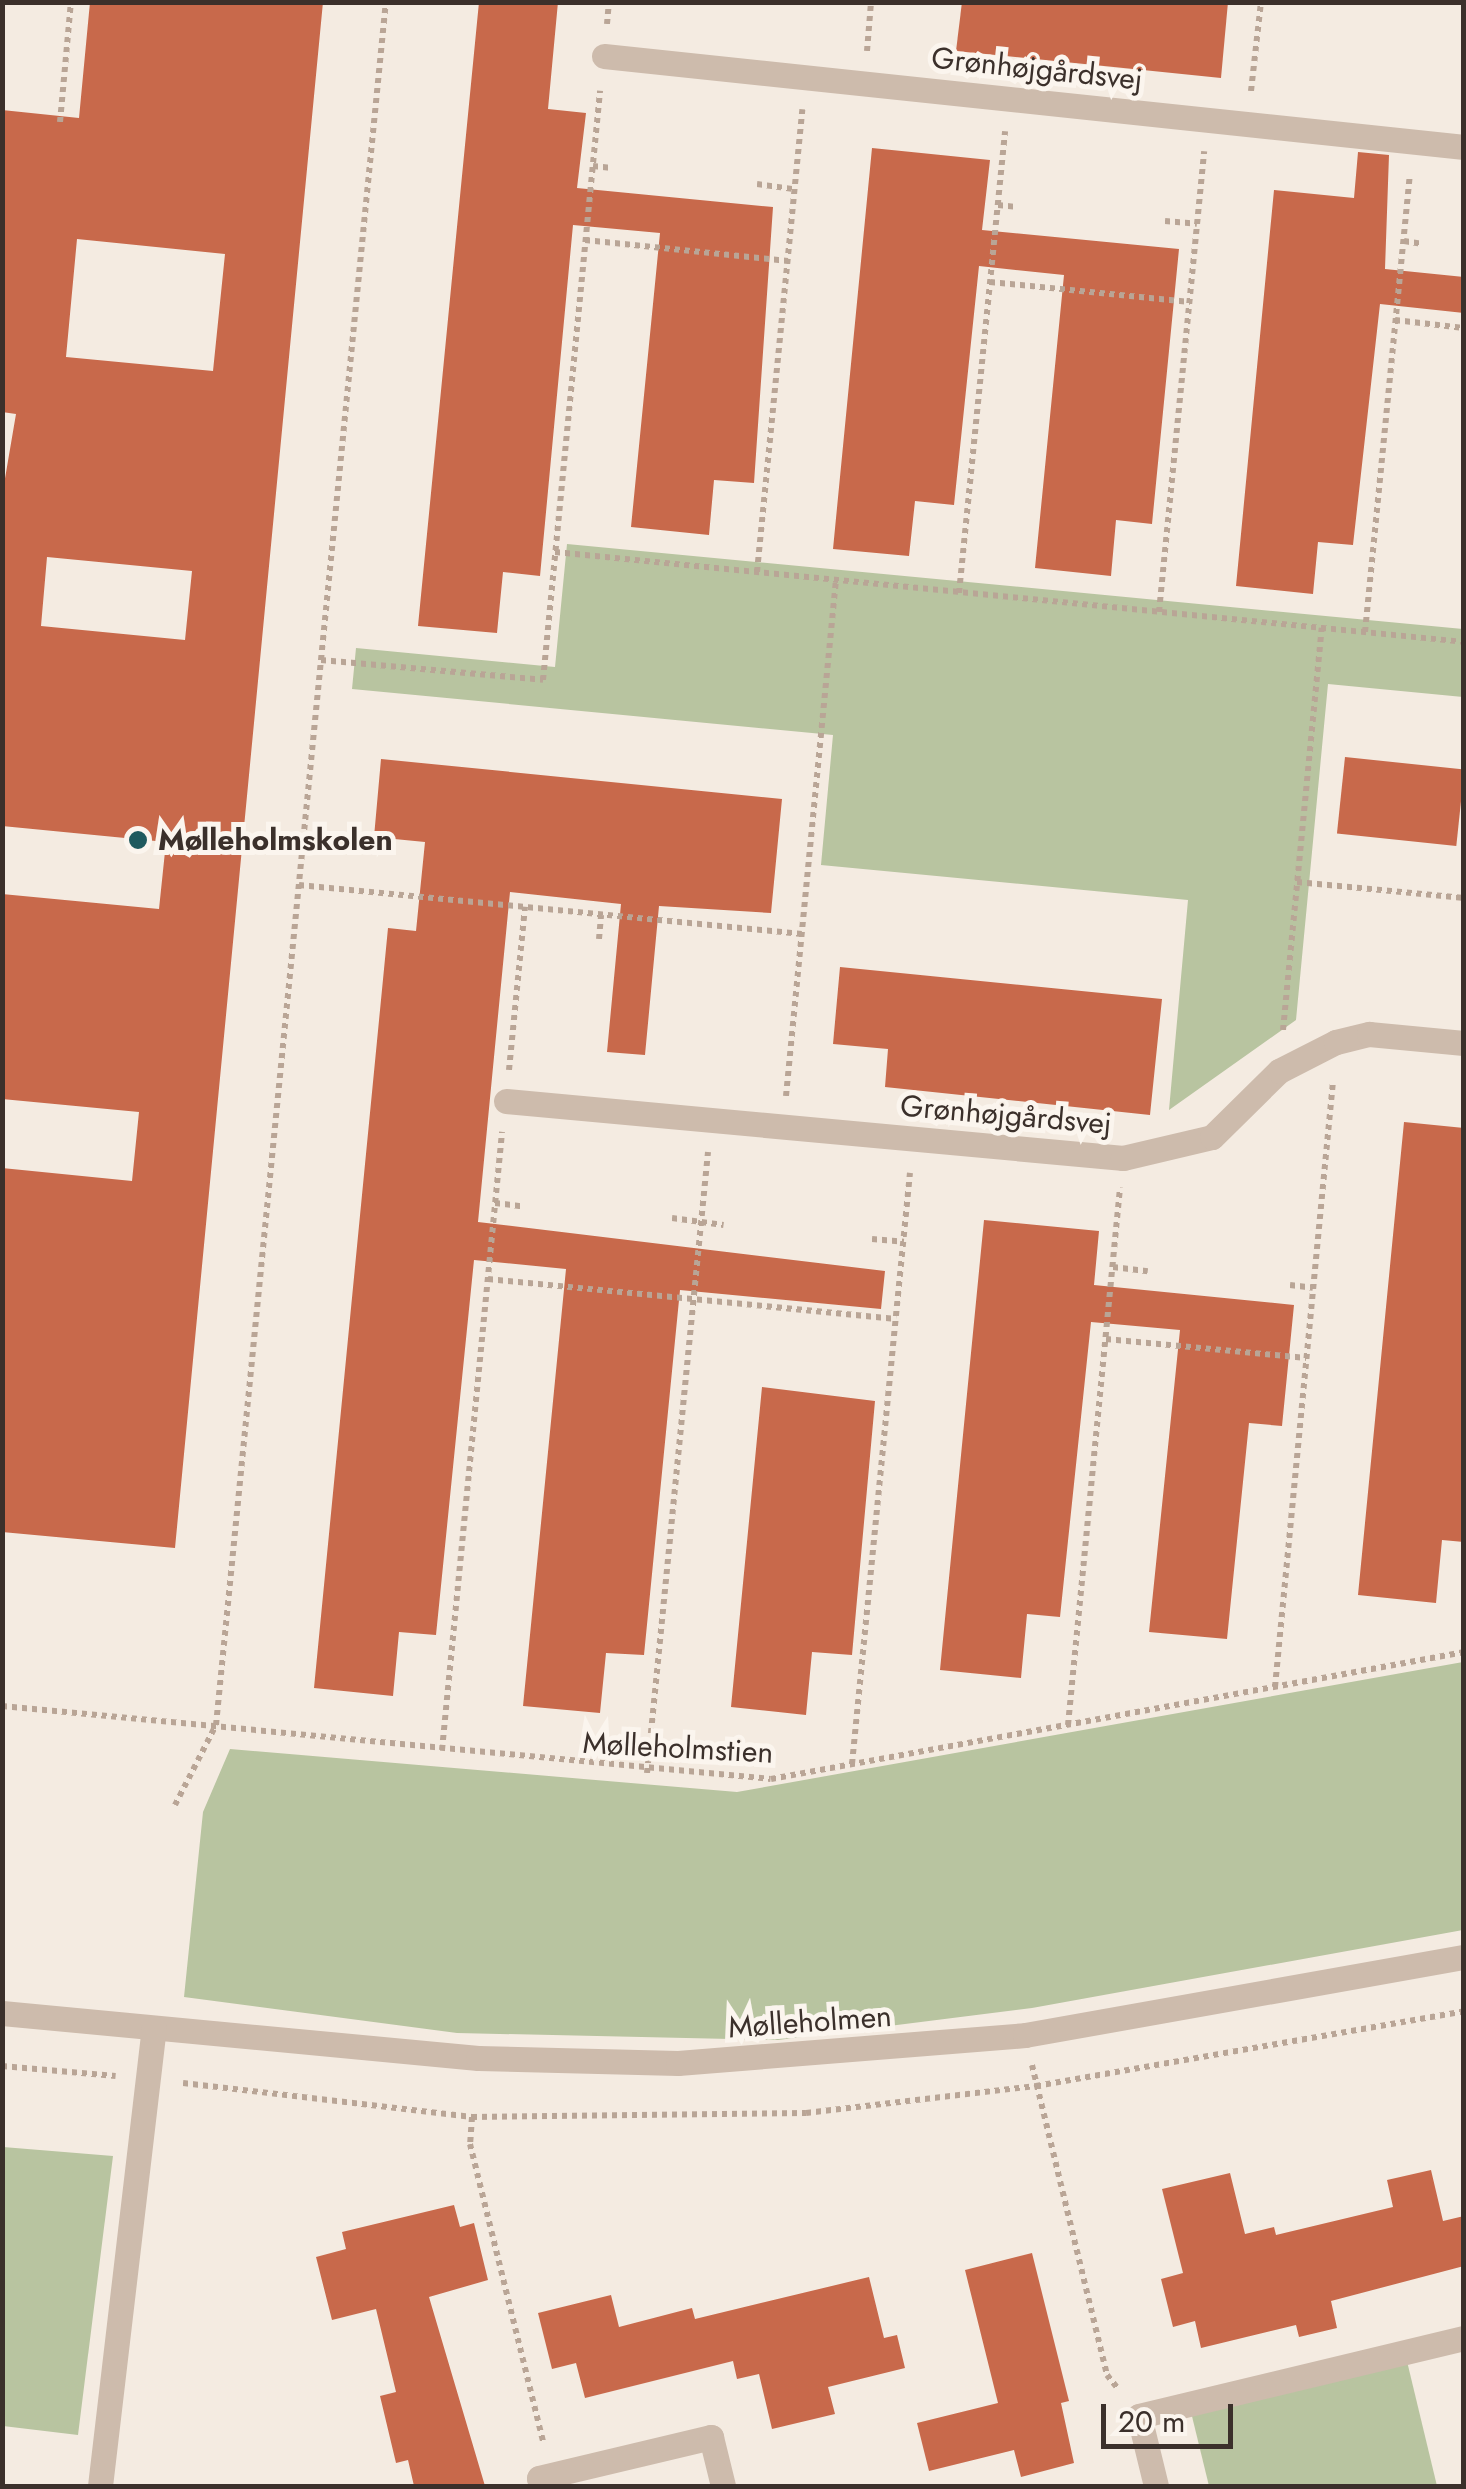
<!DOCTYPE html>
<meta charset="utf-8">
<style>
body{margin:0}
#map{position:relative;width:1466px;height:2489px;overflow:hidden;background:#f4ebe1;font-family:Jost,sans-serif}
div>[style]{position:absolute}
.green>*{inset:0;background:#b8c4a0}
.building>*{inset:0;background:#c8694b;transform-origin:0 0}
.path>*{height:6px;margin-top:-3px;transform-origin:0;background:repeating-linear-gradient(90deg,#b9a596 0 5px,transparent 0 10px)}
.minor>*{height:25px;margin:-12.5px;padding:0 12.5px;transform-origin:12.5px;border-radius:12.5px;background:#cdbbac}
.dots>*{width:28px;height:28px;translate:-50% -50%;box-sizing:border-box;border:5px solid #fbf5ee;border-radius:50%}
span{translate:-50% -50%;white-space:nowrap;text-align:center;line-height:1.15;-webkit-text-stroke:10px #fbf5ee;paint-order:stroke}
.street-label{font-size:30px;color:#3b302b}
.poi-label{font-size:30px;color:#3b302b;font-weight:700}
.left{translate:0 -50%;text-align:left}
.frame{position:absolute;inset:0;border:5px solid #3b302b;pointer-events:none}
.scale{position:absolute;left:1101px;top:2404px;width:132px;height:45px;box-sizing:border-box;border:5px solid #3b302b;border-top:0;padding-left:12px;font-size:30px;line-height:35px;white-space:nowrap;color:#3b302b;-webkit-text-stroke:8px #fbf5ee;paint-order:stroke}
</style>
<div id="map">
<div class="green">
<div style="clip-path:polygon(567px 544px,1463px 629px,1463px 697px,1328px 684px,1296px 1020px,1169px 1110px,1188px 900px,821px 865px,833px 735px,352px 689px,356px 648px,555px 667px)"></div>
<div style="clip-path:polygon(1463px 1662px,1463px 1930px,1032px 2008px,778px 2040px,457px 2033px,184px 1997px,203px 1812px,230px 1749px,737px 1792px)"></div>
<div style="clip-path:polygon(3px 2147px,113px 2156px,78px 2435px,3px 2426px)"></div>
<div style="clip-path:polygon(1405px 2353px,1437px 2486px,1209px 2486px,1189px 2404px)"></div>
</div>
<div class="building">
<div style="clip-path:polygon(evenodd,90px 2px,323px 2px,175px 1548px,2px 1532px,2px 1168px,132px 1181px,139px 1112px,2px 1099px,2px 894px,159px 909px,166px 842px,2px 826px,2px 496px,16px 414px,2px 412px,2px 110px,79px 118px,90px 2px,77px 239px,225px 254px,213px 371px,66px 357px,77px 239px,90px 2px,47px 557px,192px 571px,185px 640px,41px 626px,47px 557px)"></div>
<div style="clip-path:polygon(479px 2px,558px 2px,548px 109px,586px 113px,577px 188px,773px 207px,754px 483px,714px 480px,709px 535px,631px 527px,660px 233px,573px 225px,540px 576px,503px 572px,497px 633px,418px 626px)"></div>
<div style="clip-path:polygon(962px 2px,1228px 2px,1221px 78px,956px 51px)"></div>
<div style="clip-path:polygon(872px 148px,990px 160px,982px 230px,1179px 249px,1152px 524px,1116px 520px,1111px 576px,1035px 568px,1064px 275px,979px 266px,954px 505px,915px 501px,909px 556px,833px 549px)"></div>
<div style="clip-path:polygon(1358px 152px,1389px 155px,1385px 269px,1464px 277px,1464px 313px,1380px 304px,1353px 545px,1318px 542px,1313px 594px,1236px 586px,1274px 190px,1354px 198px)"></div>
<div style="left:1345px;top:757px;width:120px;height:77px;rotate:6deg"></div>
<div style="clip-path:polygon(381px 759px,782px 799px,771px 913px,659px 906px,645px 1055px,607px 1052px,621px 904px,510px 892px,478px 1222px,885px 1271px,881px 1309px,680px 1290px,644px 1655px,606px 1653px,600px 1713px,523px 1706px,566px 1269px,474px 1260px,436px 1635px,399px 1632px,393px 1696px,314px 1688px,388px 928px,416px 931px,425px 842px,374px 837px)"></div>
<div style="clip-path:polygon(840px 967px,1162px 999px,1150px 1115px,885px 1087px,888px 1049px,833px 1044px)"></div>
<div style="clip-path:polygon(1404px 1122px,1464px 1128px,1464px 1542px,1442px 1540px,1436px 1603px,1358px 1595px)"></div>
<div style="clip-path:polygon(984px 1220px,1099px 1231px,1094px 1285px,1294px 1305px,1282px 1426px,1249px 1423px,1227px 1639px,1149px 1632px,1180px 1330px,1091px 1322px,1060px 1617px,1027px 1614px,1021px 1678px,940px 1670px)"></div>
<div style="clip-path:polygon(762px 1387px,875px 1401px,852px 1655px,812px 1652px,806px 1715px,731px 1707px)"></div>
<div style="clip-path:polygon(1431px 2170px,1443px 2221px,1464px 2216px,1464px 2266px,1331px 2301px,1337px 2328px,1299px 2337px,1296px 2325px,1201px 2348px,1195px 2321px,1173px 2327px,1161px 2279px,1183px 2273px,1162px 2189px,1230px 2173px,1245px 2234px,1274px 2227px,1276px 2235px,1393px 2207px,1387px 2180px)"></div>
<div style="clip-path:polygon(454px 2205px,460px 2227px,474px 2223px,488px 2280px,429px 2297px,485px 2486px,414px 2486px,408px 2460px,396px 2463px,380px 2396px,396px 2392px,376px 2309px,332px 2320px,316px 2257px,346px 2249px,342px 2232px)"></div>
<div style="clip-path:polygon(1032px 2253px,1069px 2401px,1061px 2403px,1074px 2463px,1021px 2477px,1014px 2450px,929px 2471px,917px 2423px,998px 2403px,965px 2270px)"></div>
<div style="clip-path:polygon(869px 2277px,884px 2338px,897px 2335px,905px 2368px,828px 2387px,835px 2414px,772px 2429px,759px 2374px,737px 2379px,733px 2361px,585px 2398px,576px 2363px,552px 2369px,538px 2313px,611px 2295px,619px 2327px,692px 2308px,695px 2319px)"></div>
</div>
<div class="path">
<div style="left:607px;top:24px;width:22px;rotate:-85deg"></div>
<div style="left:867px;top:51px;width:49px;rotate:-85.3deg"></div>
<div style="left:1251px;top:91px;width:90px;rotate:-83.6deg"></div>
<div style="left:60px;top:122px;width:121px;rotate:-84.8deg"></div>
<div style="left:593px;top:166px;width:19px;rotate:6deg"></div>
<div style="left:757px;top:184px;width:37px;rotate:8deg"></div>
<div style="left:998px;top:205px;width:18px;rotate:6deg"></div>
<div style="left:1165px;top:221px;width:32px;rotate:5deg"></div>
<div style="left:585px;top:240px;width:204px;rotate:5.9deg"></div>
<div style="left:1404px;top:241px;width:19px;rotate:9deg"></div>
<div style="left:990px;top:282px;width:201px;rotate:5.7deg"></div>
<div style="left:1395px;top:320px;width:69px;rotate:6.6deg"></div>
<div style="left:555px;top:552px;width:913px;rotate:5.65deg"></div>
<div style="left:757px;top:572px;width:465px;rotate:-84.4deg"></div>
<div style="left:959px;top:593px;width:464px;rotate:-84.3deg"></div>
<div style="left:1159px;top:612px;width:463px;rotate:-84.4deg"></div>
<div style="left:1365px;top:632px;width:458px;rotate:-84.4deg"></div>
<div style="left:321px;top:660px;width:223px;rotate:5.1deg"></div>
<div style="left:543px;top:680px;width:592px;rotate:-84.47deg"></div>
<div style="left:1297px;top:882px;width:168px;rotate:5.5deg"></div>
<div style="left:299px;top:885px;width:505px;rotate:5.56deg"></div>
<div style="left:599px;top:939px;width:24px;rotate:-85deg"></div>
<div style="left:1283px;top:1030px;width:404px;rotate:-84.5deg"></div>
<div style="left:509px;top:1070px;width:164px;rotate:-84.4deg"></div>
<div style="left:786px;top:1096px;width:518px;rotate:-84.47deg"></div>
<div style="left:495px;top:1203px;width:26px;rotate:7deg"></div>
<div style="left:672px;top:1218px;width:52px;rotate:7.7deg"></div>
<div style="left:872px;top:1239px;width:32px;rotate:5deg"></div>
<div style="left:1113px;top:1267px;width:35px;rotate:7deg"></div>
<div style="left:488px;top:1279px;width:410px;rotate:5.6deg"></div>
<div style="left:1290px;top:1285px;width:23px;rotate:7deg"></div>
<div style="left:1106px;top:1339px;width:201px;rotate:5.4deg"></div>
<div style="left:1275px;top:1687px;width:609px;rotate:-84.53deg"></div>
<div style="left:2px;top:1706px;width:772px;rotate:5.42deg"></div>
<div style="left:771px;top:1779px;width:705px;rotate:-10.38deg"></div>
<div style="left:1068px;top:1725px;width:540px;rotate:-84.47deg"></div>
<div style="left:442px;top:1750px;width:621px;rotate:-84.45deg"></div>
<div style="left:852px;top:1764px;width:594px;rotate:-84.4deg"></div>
<div style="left:647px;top:1773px;width:624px;rotate:-84.39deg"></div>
<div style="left:175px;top:1805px;width:90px;rotate:-62.9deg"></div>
<div style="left:216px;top:1725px;width:1731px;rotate:-84.37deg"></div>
<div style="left:1032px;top:2065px;width:319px;rotate:76.4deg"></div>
<div style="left:1107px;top:2375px;width:19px;rotate:51deg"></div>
<div style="left:2px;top:2066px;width:114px;rotate:5deg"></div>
<div style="left:183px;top:2083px;width:291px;rotate:6.7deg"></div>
<div style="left:472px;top:2117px;width:334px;rotate:-0.7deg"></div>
<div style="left:806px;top:2113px;width:232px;rotate:-6.7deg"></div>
<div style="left:1036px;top:2086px;width:435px;rotate:-9.9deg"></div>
<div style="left:472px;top:2117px;width:27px;rotate:94deg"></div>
<div style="left:470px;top:2144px;width:307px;rotate:76.2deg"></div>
</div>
<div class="minor">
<div style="left:604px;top:56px;width:865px;rotate:6.04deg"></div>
<div style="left:506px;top:1101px;width:620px;rotate:5.28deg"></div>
<div style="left:1123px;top:1158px;width:91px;rotate:-13.3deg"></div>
<div style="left:1212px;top:1137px;width:94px;rotate:-44.6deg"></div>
<div style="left:1279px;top:1071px;width:64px;rotate:-27deg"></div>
<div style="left:1336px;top:1042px;width:34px;rotate:-14deg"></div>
<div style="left:1369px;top:1034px;width:95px;rotate:5.4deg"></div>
<div style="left:2px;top:2013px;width:478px;rotate:5.4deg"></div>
<div style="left:478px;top:2058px;width:200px;rotate:1.4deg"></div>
<div style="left:678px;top:2063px;width:348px;rotate:-4.6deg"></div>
<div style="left:1025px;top:2035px;width:446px;rotate:-10.1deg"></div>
<div style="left:100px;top:2486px;width:461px;rotate:-83.3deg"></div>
<div style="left:541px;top:2486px;width:8px;rotate:-104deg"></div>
<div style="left:539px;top:2478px;width:177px;rotate:-13.4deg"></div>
<div style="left:711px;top:2437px;width:50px;rotate:76.2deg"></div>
<div style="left:1156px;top:2486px;width:72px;rotate:-103.7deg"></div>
<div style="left:1139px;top:2416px;width:334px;rotate:-13.5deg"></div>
</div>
<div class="dots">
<div style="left:138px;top:840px;background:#1f5a5e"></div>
</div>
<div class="street-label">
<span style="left:1037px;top:69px;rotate:6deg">Grønhøjgårdsvej</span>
<span style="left:1006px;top:1115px;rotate:5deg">Grønhøjgårdsvej</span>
<span style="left:678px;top:1748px;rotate:3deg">Mølleholmstien</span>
<span style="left:810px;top:2022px;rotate:-4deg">Mølleholmen</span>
</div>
<div class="poi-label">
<span class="left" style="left:158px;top:840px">Mølleholmskolen</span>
</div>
<div class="frame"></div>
<div class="scale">20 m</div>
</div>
